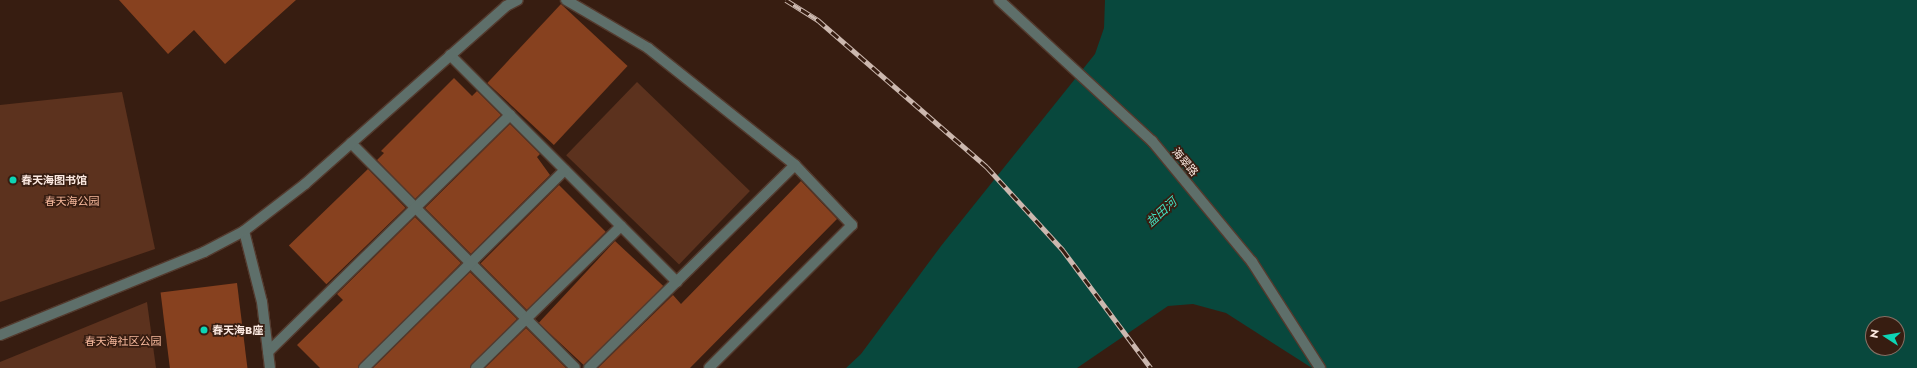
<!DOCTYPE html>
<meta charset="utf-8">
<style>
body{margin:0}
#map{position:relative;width:1917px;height:368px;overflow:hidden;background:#371d11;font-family:Jost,"Noto Sans SC",sans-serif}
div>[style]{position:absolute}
.green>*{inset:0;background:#5c321e;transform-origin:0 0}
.water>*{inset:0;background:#08483d}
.building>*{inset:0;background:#87411f;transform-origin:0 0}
.roads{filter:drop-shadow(1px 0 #533a2e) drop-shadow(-1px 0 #533a2e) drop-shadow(0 1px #533a2e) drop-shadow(0 -1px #533a2e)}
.minor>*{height:10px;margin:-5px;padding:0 5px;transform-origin:5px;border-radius:5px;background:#5e6f6a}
.rail>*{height:4.5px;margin-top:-2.25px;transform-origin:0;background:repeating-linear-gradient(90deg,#371d11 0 9px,#ccb8af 0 18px);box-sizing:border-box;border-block:1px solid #ccb8af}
.dots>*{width:11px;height:11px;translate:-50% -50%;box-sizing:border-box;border:2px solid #371d11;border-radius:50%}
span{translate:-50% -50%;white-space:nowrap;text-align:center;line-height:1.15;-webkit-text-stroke:3.5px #371d11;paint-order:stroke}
.street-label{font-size:11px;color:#fce9e1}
.poi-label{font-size:11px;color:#fce9e1;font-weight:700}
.left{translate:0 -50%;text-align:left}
.park-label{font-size:11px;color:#f6b89c}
.water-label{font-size:12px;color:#40dfc0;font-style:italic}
.north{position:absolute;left:1865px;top:316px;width:40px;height:40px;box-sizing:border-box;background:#371d11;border:1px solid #866f64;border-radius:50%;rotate:282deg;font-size:11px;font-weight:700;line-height:16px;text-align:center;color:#fce9e1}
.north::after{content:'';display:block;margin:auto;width:14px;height:18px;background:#0dd5b5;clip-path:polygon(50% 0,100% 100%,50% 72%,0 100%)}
</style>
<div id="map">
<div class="green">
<div style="left:637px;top:82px;width:157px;height:102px;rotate:44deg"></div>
<div style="clip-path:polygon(122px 92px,155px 249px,0 302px,0 105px)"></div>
<div style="clip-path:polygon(147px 302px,156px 368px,0 368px,0 362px)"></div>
</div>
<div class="water">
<div style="clip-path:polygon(evenodd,1105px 0,1917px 0,1917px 368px,1312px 368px,1226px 313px,1193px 304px,1168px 306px,1077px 368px,846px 368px,861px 354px,941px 246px,1095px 54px,1104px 28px,1105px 0,1873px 324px,1897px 324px,1897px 348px,1873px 348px,1873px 324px)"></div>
</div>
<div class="building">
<div style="clip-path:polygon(119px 0,296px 0,225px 64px,194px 30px,168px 54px)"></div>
<div style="left:561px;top:4px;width:91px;height:108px;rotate:43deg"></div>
<div style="clip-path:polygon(454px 78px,472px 96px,477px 91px,501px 115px,415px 199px,377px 160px,384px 153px,381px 151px)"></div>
<div style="clip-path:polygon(510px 124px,540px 154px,537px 157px,550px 175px,471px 254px,425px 208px)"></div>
<div style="left:368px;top:169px;width:54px;height:110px;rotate:46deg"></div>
<div style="clip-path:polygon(801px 181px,837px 219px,690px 368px,598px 368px,673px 295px,681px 304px)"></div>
<div style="left:559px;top:185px;width:66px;height:111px;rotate:45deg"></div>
<div style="clip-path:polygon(415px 217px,461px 263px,358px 368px,320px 368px,297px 345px,343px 300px,337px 294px)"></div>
<div style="left:615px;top:241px;width:66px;height:112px;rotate:43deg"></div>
<div style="clip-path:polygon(470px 272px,517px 319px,470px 368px,373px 368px)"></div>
<div style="left:237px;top:283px;width:86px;height:77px;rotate:83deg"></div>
<div style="clip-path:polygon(526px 328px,566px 368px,485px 368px)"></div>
</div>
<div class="roads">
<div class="minor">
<div style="left:566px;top:0;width:95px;rotate:30.3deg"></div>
<div style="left:648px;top:48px;width:188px;rotate:38.5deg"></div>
<div style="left:795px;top:165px;width:83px;rotate:46.5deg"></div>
<div style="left:852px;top:225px;width:202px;rotate:135deg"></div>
<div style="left:999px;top:0;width:208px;rotate:42.7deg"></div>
<div style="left:1152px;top:141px;width:157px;rotate:50.4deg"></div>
<div style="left:1252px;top:262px;width:126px;rotate:57.3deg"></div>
<div style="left:450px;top:55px;width:321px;rotate:45deg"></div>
<div style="left:351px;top:143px;width:317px;rotate:45.1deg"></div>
<div style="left:244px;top:231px;width:73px;rotate:75.8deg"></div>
<div style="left:262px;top:302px;width:66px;rotate:83.1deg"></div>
<div style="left:0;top:335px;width:220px;rotate:-22.1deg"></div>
<div style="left:204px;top:252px;width:45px;rotate:-27.7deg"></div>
<div style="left:244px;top:231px;width:77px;rotate:-37.6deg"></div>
<div style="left:305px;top:184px;width:268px;rotate:-41.5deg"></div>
<div style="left:506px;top:6px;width:13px;rotate:-27deg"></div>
<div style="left:268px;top:352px;width:339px;rotate:-44.4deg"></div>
<div style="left:364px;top:368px;width:282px;rotate:-44.6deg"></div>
<div style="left:476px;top:368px;width:203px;rotate:-44.4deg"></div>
<div style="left:589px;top:368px;width:289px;rotate:-44.6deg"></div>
</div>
</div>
<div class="rail">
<div style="left:786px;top:0;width:38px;rotate:32deg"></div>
<div style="left:818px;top:20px;width:224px;rotate:41deg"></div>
<div style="left:987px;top:167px;width:113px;rotate:47.5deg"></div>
<div style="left:1063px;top:250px;width:147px;rotate:53.3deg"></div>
</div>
<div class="dots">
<div style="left:13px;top:180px;background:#0dd5b5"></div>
<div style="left:204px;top:330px;background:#0dd5b5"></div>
</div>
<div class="street-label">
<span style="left:1185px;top:162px;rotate:50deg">海翠路</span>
</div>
<div class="poi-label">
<span class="left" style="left:21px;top:180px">春天海图书馆</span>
<span class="left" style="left:212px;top:330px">春天海B座</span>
</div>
<div class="park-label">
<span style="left:72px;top:201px">春天海公园</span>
<span style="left:123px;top:341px">春天海社区公园</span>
</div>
<div class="water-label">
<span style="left:1162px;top:213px;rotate:-42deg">盐田河</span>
</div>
<div class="north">N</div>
</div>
